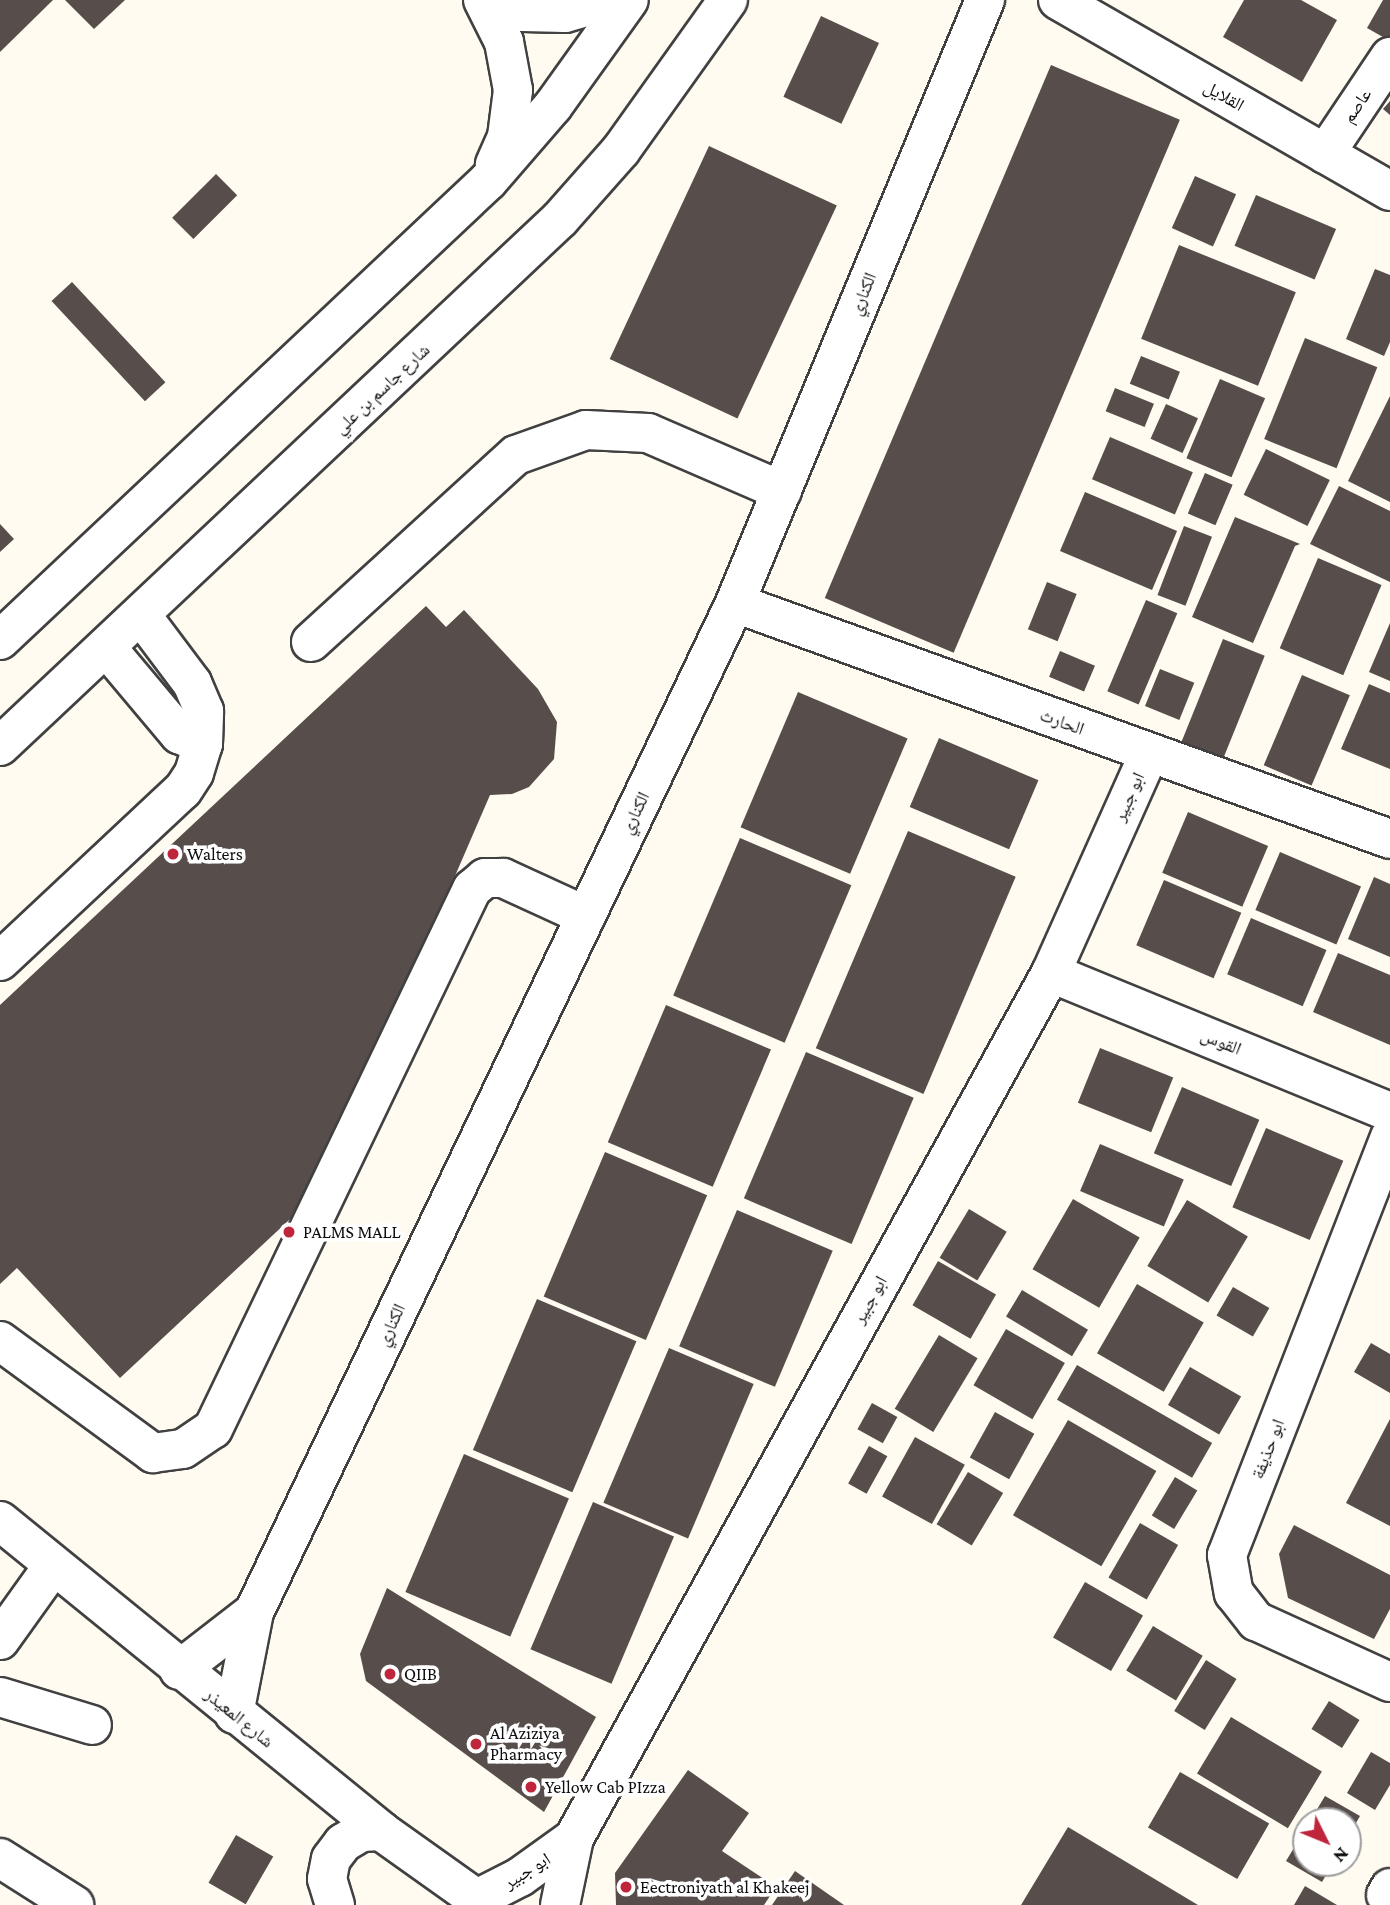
<!DOCTYPE html>
<meta charset="utf-8">
<style>
body{margin:0}
#map{position:relative;width:1390px;height:1905px;overflow:hidden;background:#fffbf0;font-family:"Crimson Pro","Noto Naskh Arabic",serif}
div>[style]{position:absolute}
.building>*{inset:0;background:#574e4b;transform-origin:0 0}
.roads{filter:drop-shadow(2px 0 #414141) drop-shadow(-2px 0 #414141) drop-shadow(0 2px #414141) drop-shadow(0 -2px #414141)}
.minor>*{height:38px;margin:-19px;padding:0 19px;transform-origin:19px;border-radius:19px;background:#fff}
.dots>*{width:19px;height:19px;translate:-50% -50%;box-sizing:border-box;border:4px solid #fff;border-radius:50%}
span{translate:-50% -50%;white-space:nowrap;text-align:center;line-height:1.15;-webkit-text-stroke:7px #fff;paint-order:stroke}
.street-label{font-size:18px;color:#0e0e0e}
.poi-label{font-size:18px;color:#0e0e0e}
.left{translate:0 -50%;text-align:left}
.north{position:absolute;left:1292px;top:1807px;width:70px;height:70px;box-sizing:border-box;background:#fff;border:2px solid #9f9f9f;border-radius:50%;rotate:133deg;font-size:19px;font-weight:700;line-height:28px;text-align:center;color:#0e0e0e}
.north::after{content:'';display:block;margin:auto;width:24px;height:32px;background:#bf253b;clip-path:polygon(50% 0,100% 100%,50% 72%,0 100%)}
</style>
<div id="map">
<div class="building">
<div style="clip-path:polygon(0 0,53px 0,0 52px)"></div>
<div style="clip-path:polygon(65px 0,125px 0,94px 29px)"></div>
<div style="clip-path:polygon(1244px 0,1301px 0,1337px 20px,1302px 82px,1223px 37px)"></div>
<div style="clip-path:polygon(1383px 0,1390px 0,1390px 41px,1367px 28px)"></div>
<div style="left:821px;top:16px;width:64px;height:89px;rotate:25deg"></div>
<div style="left:1051px;top:65px;width:140px;height:579px;rotate:23deg"></div>
<div style="clip-path:polygon(1390px 101px,1390px 115px,1383px 109px)"></div>
<div style="left:709px;top:146px;width:141px;height:235px;rotate:25deg"></div>
<div style="left:216px;top:174px;width:30px;height:62px;rotate:45deg"></div>
<div style="left:1195px;top:176px;width:45px;height:57px;rotate:24deg"></div>
<div style="left:1256px;top:195px;width:87px;height:55px;rotate:23deg"></div>
<div style="left:1179px;top:245px;width:126px;height:101px;rotate:22deg"></div>
<div style="clip-path:polygon(1375px 269px,1390px 275px,1390px 342px,1384px 356px,1346px 339px)"></div>
<div style="left:72px;top:282px;width:137px;height:28px;rotate:47deg"></div>
<div style="left:1305px;top:338px;width:78px;height:109px;rotate:22deg"></div>
<div style="left:1141px;top:356px;width:42px;height:30px;rotate:22deg"></div>
<div style="left:1220px;top:379px;width:49px;height:86px;rotate:23deg"></div>
<div style="left:1115px;top:388px;width:42px;height:25px;rotate:22deg"></div>
<div style="clip-path:polygon(1390px 396px,1390px 502px,1348px 481px)"></div>
<div style="left:1166px;top:404px;width:35px;height:38px;rotate:24deg"></div>
<div style="left:1110px;top:437px;width:90px;height:46px;rotate:23deg"></div>
<div style="left:1266px;top:449px;width:71px;height:51px;rotate:26deg"></div>
<div style="left:1205px;top:473px;width:30px;height:44px;rotate:23deg"></div>
<div style="clip-path:polygon(1339px 486px,1390px 511px,1390px 582px,1310px 544px)"></div>
<div style="left:1085px;top:492px;width:100px;height:64px;rotate:23deg"></div>
<div style="clip-path:polygon(1235px 517px,1300px 544px,1295px 546px,1253px 643px,1192px 617px)"></div>
<div style="clip-path:polygon(0 524px,14px 539px,0 552px)"></div>
<div style="left:1184px;top:526px;width:30px;height:74px;rotate:21deg"></div>
<div style="left:1318px;top:558px;width:69px;height:98px;rotate:23deg"></div>
<div style="left:1047px;top:582px;width:32px;height:51px;rotate:22deg"></div>
<div style="left:1146px;top:600px;width:34px;height:99px;rotate:23deg"></div>
<div style="clip-path:polygon(426px 606px,446px 627px,464px 610px,538px 689px,557px 722px,554px 759px,529px 787px,512px 794px,490px 795px,318px 1193px,120px 1378px,17px 1268px,0 1284px,0 1005px)"></div>
<div style="clip-path:polygon(1390px 623px,1390px 681px,1369px 672px)"></div>
<div style="left:1223px;top:639px;width:45px;height:111px;rotate:22deg"></div>
<div style="left:1060px;top:651px;width:38px;height:28px;rotate:23deg"></div>
<div style="left:1160px;top:669px;width:37px;height:40px;rotate:22deg"></div>
<div style="left:1302px;top:675px;width:52px;height:98px;rotate:23deg"></div>
<div style="clip-path:polygon(1369px 684px,1390px 693px,1390px 769px,1341px 749px)"></div>
<div style="left:798px;top:692px;width:119px;height:147px;rotate:23deg"></div>
<div style="left:939px;top:738px;width:108px;height:75px;rotate:23deg"></div>
<div style="left:1188px;top:812px;width:87px;height:66px;rotate:23deg"></div>
<div style="left:908px;top:831px;width:117px;height:236px;rotate:23deg"></div>
<div style="left:740px;top:838px;width:121px;height:171px;rotate:23deg"></div>
<div style="left:1280px;top:852px;width:88px;height:63px;rotate:23deg"></div>
<div style="clip-path:polygon(1374px 877px,1390px 884px,1390px 957px,1348px 939px)"></div>
<div style="left:1164px;top:880px;width:84px;height:71px;rotate:23deg"></div>
<div style="left:1251px;top:918px;width:82px;height:61px;rotate:23deg"></div>
<div style="clip-path:polygon(1338px 953px,1390px 975px,1390px 1045px,1313px 1012px)"></div>
<div style="left:666px;top:1005px;width:114px;height:149px;rotate:23deg"></div>
<div style="left:1100px;top:1048px;width:79px;height:59px;rotate:22deg"></div>
<div style="left:806px;top:1052px;width:117px;height:159px;rotate:23deg"></div>
<div style="left:1182px;top:1087px;width:84px;height:72px;rotate:23deg"></div>
<div style="left:1266px;top:1128px;width:84px;height:86px;rotate:23deg"></div>
<div style="left:1100px;top:1144px;width:91px;height:51px;rotate:23deg"></div>
<div style="left:605px;top:1152px;width:111px;height:157px;rotate:23deg"></div>
<div style="left:1073px;top:1199px;width:77px;height:81px;rotate:30deg"></div>
<div style="left:1187px;top:1200px;width:71px;height:77px;rotate:31deg"></div>
<div style="left:969px;top:1209px;width:44px;height:57px;rotate:31deg"></div>
<div style="left:737px;top:1210px;width:104px;height:148px;rotate:23deg"></div>
<div style="left:938px;top:1261px;width:67px;height:51px;rotate:30deg"></div>
<div style="left:1137px;top:1284px;width:77px;height:80px;rotate:30deg"></div>
<div style="left:1233px;top:1287px;width:42px;height:33px;rotate:30deg"></div>
<div style="left:1022px;top:1290px;width:77px;height:31px;rotate:31deg"></div>
<div style="left:537px;top:1299px;width:108px;height:164px;rotate:23deg"></div>
<div style="left:1006px;top:1329px;width:68px;height:65px;rotate:30deg"></div>
<div style="left:939px;top:1335px;width:45px;height:86px;rotate:31deg"></div>
<div style="clip-path:polygon(1371px 1343px,1390px 1354px,1390px 1393px,1354px 1372px)"></div>
<div style="left:669px;top:1348px;width:92px;height:168px;rotate:23deg"></div>
<div style="left:1077px;top:1365px;width:156px;height:40px;rotate:30deg"></div>
<div style="left:1190px;top:1367px;width:59px;height:44px;rotate:30deg"></div>
<div style="left:872px;top:1403px;width:29px;height:30px;rotate:29deg"></div>
<div style="left:995px;top:1412px;width:45px;height:52px;rotate:29deg"></div>
<div style="clip-path:polygon(1390px 1419px,1390px 1526px,1346px 1503px)"></div>
<div style="left:1068px;top:1420px;width:102px;height:110px;rotate:30deg"></div>
<div style="left:915px;top:1437px;width:57px;height:68px;rotate:29deg"></div>
<div style="left:869px;top:1446px;width:21px;height:43px;rotate:29deg"></div>
<div style="left:464px;top:1454px;width:114px;height:150px;rotate:23deg"></div>
<div style="left:968px;top:1472px;width:41px;height:61px;rotate:31deg"></div>
<div style="left:1175px;top:1477px;width:26px;height:45px;rotate:31deg"></div>
<div style="left:593px;top:1502px;width:88px;height:160px;rotate:23deg"></div>
<div style="left:1140px;top:1523px;width:44px;height:63px;rotate:30deg"></div>
<div style="clip-path:polygon(1294px 1525px,1390px 1575px,1390px 1609px,1374px 1639px,1288px 1598px,1279px 1554px)"></div>
<div style="left:1085px;top:1582px;width:67px;height:64px;rotate:30deg"></div>
<div style="clip-path:polygon(387px 1588px,596px 1717px,544px 1812px,366px 1681px,360px 1654px)"></div>
<div style="left:1153px;top:1626px;width:58px;height:52px;rotate:31deg"></div>
<div style="left:1206px;top:1660px;width:36px;height:60px;rotate:32deg"></div>
<div style="left:1329px;top:1701px;width:36px;height:33px;rotate:32deg"></div>
<div style="left:1231px;top:1717px;width:106px;height:66px;rotate:31deg"></div>
<div style="clip-path:polygon(1371px 1752px,1390px 1763px,1390px 1785px,1375px 1810px,1347px 1793px)"></div>
<div style="clip-path:polygon(688px 1770px,749px 1813px,722px 1851px,776px 1887px,764px 1905px,616px 1905px,615px 1873px)"></div>
<div style="left:1180px;top:1772px;width:103px;height:64px;rotate:30deg"></div>
<div style="clip-path:polygon(1325px 1796px,1360px 1816px,1348px 1837px,1348px 1821px,1310px 1821px)"></div>
<div style="clip-path:polygon(1068px 1827px,1198px 1905px,1021px 1905px)"></div>
<div style="clip-path:polygon(1306px 1828px,1306px 1863px,1333px 1863px,1322px 1882px,1286px 1861px)"></div>
<div style="left:236px;top:1835px;width:43px;height:55px;rotate:30deg"></div>
<div style="clip-path:polygon(795px 1871px,844px 1905px,772px 1905px)"></div>
<div style="clip-path:polygon(1305px 1886px,1337px 1905px,1294px 1905px)"></div>
</div>
<div class="roads">
<div class="minor">
<div style="left:483px;top:0;width:47px;rotate:63.4deg"></div>
<div style="left:504px;top:42px;width:49px;rotate:79.4deg"></div>
<div style="left:513px;top:90px;width:47px;rotate:97.3deg"></div>
<div style="left:507px;top:137px;width:30px;rotate:114deg"></div>
<div style="left:486px;top:0;width:39px;rotate:18deg"></div>
<div style="left:523px;top:12px;width:42px;rotate:1.4deg"></div>
<div style="left:565px;top:13px;width:47px;rotate:-16.1deg"></div>
<div style="left:1058px;top:0;width:383px;rotate:29.9deg"></div>
<div style="left:1325px;top:154px;width:117px;rotate:-56.2deg"></div>
<div style="left:735px;top:603px;width:696px;rotate:19.81deg"></div>
<div style="left:0;top:640px;width:670px;rotate:-43.25deg"></div>
<div style="left:488px;top:181px;width:99px;rotate:-49.1deg"></div>
<div style="left:553px;top:106px;width:130px;rotate:-54.4deg"></div>
<div style="left:311px;top:642px;width:277px;rotate:-42.4deg"></div>
<div style="left:516px;top:455px;width:74px;rotate:-19.7deg"></div>
<div style="left:586px;top:430px;width:62px;rotate:2.8deg"></div>
<div style="left:648px;top:433px;width:146px;rotate:23.4deg"></div>
<div style="left:106px;top:647px;width:114px;rotate:50deg"></div>
<div style="left:179px;top:734px;width:26px;rotate:23deg"></div>
<div style="left:0;top:746px;width:769px;rotate:-43.26deg"></div>
<div style="left:560px;top:219px;width:92px;rotate:-48.5deg"></div>
<div style="left:621px;top:150px;width:184px;rotate:-54.5deg"></div>
<div style="left:0;top:961px;width:250px;rotate:-43.1deg"></div>
<div style="left:183px;top:790px;width:20px;rotate:-57deg"></div>
<div style="left:194px;top:773px;width:30px;rotate:-73deg"></div>
<div style="left:203px;top:744px;width:33px;rotate:-88deg"></div>
<div style="left:204px;top:711px;width:30px;rotate:-113deg"></div>
<div style="left:192px;top:683px;width:85px;rotate:-126.9deg"></div>
<div style="left:1051px;top:973px;width:366px;rotate:22.3deg"></div>
<div style="left:1390px;top:1137px;width:449px;rotate:111.3deg"></div>
<div style="left:1227px;top:1555px;width:39px;rotate:80deg"></div>
<div style="left:1234px;top:1593px;width:36px;rotate:52deg"></div>
<div style="left:1256px;top:1621px;width:147px;rotate:24.5deg"></div>
<div style="left:0;top:1341px;width:190px;rotate:36.2deg"></div>
<div style="left:153px;top:1453px;width:30px;rotate:-8deg"></div>
<div style="left:183px;top:1449px;width:36px;rotate:-34deg"></div>
<div style="left:213px;top:1429px;width:599px;rotate:-64.38deg"></div>
<div style="left:472px;top:889px;width:17px;rotate:-40deg"></div>
<div style="left:485px;top:878px;width:18px"></div>
<div style="left:503px;top:878px;width:91px;rotate:24.6deg"></div>
<div style="left:0;top:1521px;width:491px;rotate:39.1deg"></div>
<div style="left:381px;top:1831px;width:128px;rotate:35.4deg"></div>
<div style="left:0;top:1640px;width:91px;rotate:-54.4deg"></div>
<div style="left:179px;top:1670px;width:95px;rotate:-37.7deg"></div>
<div style="left:0;top:1697px;width:96px;rotate:16.9deg"></div>
<div style="left:234px;top:1714px;width:104px;rotate:-78.9deg"></div>
<div style="left:254px;top:1612px;width:1118px;rotate:-64.51deg"></div>
<div style="left:735px;top:603px;width:653px;rotate:-67.48deg"></div>
<div style="left:0;top:1858px;width:88px;rotate:32.4deg"></div>
<div style="left:1386px;top:1895px;width:8px;rotate:-60deg"></div>
<div style="left:477px;top:1899px;width:48px;rotate:-27.1deg"></div>
<div style="left:520px;top:1877px;width:67px;rotate:-35.8deg"></div>
<div style="left:335px;top:1905px;width:27px;rotate:-107deg"></div>
<div style="left:327px;top:1879px;width:20px;rotate:-79deg"></div>
<div style="left:331px;top:1859px;width:20px;rotate:-53deg"></div>
<div style="left:343px;top:1843px;width:21px;rotate:-31deg"></div>
<div style="left:361px;top:1832px;width:20px;rotate:-3deg"></div>
<div style="left:560px;top:1905px;width:68px;rotate:-78.2deg"></div>
<div style="left:574px;top:1838px;width:988px;rotate:-61.13deg"></div>
<div style="left:1051px;top:973px;width:240px;rotate:-65.9deg"></div>
</div>
</div>
<div class="dots">
<div style="left:173px;top:854px;background:#bf253b"></div>
<div style="left:289px;top:1232px;background:#bf253b"></div>
<div style="left:390px;top:1674px;background:#bf253b"></div>
<div style="left:476px;top:1744px;background:#bf253b"></div>
<div style="left:531px;top:1787px;background:#bf253b"></div>
<div style="left:626px;top:1887px;background:#bf253b"></div>
</div>
<div class="street-label">
<span style="left:1224px;top:96px;rotate:30deg">القلايل</span>
<span style="left:1357px;top:106px;rotate:-56deg">عاصم</span>
<span style="left:863px;top:294px;rotate:-68deg">الكناري</span>
<span style="left:382px;top:389px;rotate:-43deg">شارع جاسم بن علي</span>
<span style="left:1062px;top:722px;rotate:20deg">الحارث</span>
<span style="left:1129px;top:797px;rotate:-66deg">ابو جبير</span>
<span style="left:635px;top:813px;rotate:-64deg">الكناري</span>
<span style="left:1221px;top:1042px;rotate:22deg">القوس</span>
<span style="left:870px;top:1300px;rotate:-61deg">ابو جبير</span>
<span style="left:391px;top:1325px;rotate:-65deg">الكناري</span>
<span style="left:1268px;top:1449px;rotate:-69deg">ابو حذيفة</span>
<span style="left:239px;top:1718px;rotate:39deg">شارع المعيذر</span>
<span style="left:527px;top:1871px;rotate:-32deg">ابو جبير</span>
</div>
<div class="poi-label">
<span class="left" style="left:187px;top:854px">Walters</span>
<span class="left" style="left:303px;top:1232px">PALMS MALL</span>
<span class="left" style="left:404px;top:1674px">QIIB</span>
<span class="left" style="left:490px;top:1744px">Al Aziziya<br>Pharmacy</span>
<span class="left" style="left:545px;top:1787px">Yellow Cab PIzza</span>
<span class="left" style="left:640px;top:1887px">Eectroniyath al Khakeej</span>
</div>
<div class="north">N</div>
</div>
